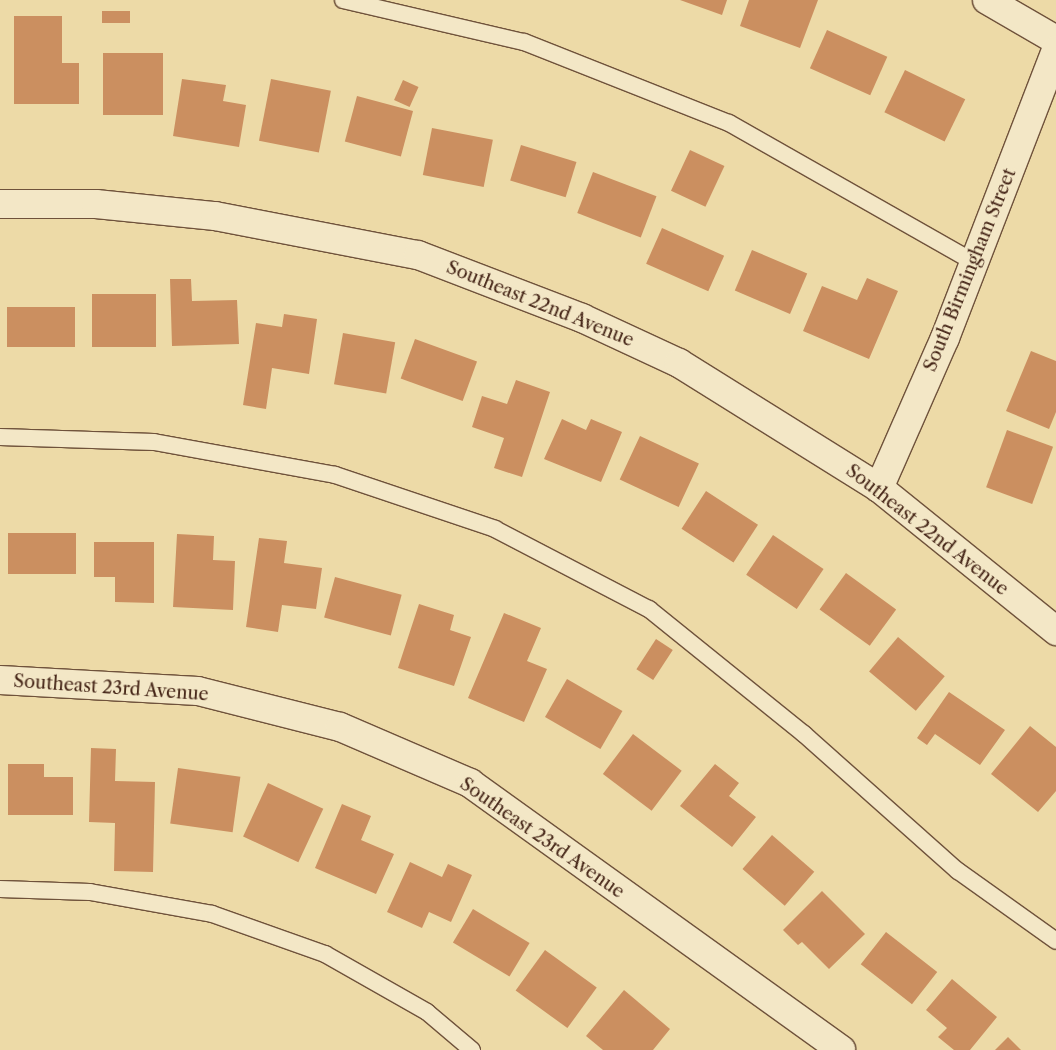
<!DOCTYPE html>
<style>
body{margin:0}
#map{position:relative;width:1056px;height:1050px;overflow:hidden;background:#eddaa7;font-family:"Libre Caslon Text",serif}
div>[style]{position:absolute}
.building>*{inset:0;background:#cb8f60;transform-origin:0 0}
.roads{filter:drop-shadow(1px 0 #6f523b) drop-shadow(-1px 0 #6f523b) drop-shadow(0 1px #6f523b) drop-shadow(0 -1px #6f523b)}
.lane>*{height:16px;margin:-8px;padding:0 8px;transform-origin:8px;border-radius:8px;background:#f3e7c6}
.street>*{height:28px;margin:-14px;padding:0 14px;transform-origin:14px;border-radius:14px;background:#f3e7c6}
span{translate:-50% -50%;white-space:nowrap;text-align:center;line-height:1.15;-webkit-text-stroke:4px #f3e7c6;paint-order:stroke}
.street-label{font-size:18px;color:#452517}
</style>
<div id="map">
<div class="building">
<div style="clip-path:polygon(680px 0,727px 0,722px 15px)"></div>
<div style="clip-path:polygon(749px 0,818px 0,800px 48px,740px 26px)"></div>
<div style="left:102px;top:11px;width:28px;height:12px"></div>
<div style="clip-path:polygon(14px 16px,62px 16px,62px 63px,79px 63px,79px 104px,14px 104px)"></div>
<div style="left:827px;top:30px;width:66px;height:42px;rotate:24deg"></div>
<div style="left:103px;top:53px;width:60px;height:62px"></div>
<div style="left:905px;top:70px;width:67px;height:47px;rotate:26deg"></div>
<div style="clip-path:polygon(182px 79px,226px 85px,223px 101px,246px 105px,239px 147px,173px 136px)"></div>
<div style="left:271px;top:79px;width:61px;height:63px;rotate:11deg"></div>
<div style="left:403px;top:80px;width:17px;height:22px;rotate:24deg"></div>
<div style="left:357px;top:96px;width:58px;height:47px;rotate:15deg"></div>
<div style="left:432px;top:128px;width:62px;height:48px;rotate:11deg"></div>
<div style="left:521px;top:145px;width:58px;height:37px;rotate:17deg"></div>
<div style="left:690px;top:150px;width:38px;height:45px;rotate:25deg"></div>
<div style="left:593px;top:172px;width:68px;height:44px;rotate:21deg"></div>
<div style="left:662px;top:228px;width:68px;height:39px;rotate:24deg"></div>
<div style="left:752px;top:250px;width:60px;height:44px;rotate:23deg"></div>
<div style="clip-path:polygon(867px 278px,898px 291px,869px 359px,803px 331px,822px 286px,857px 300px)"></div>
<div style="clip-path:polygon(170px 279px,191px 279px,192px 301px,237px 300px,239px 344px,172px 346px)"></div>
<div style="left:92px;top:294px;width:64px;height:53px"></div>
<div style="left:7px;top:307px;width:68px;height:40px"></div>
<div style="clip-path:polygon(284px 314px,317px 319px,309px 374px,272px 368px,266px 409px,243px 405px,256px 323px,282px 327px)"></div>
<div style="left:343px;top:333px;width:53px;height:52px;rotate:10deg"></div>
<div style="left:415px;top:339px;width:66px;height:42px;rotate:20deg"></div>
<div style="clip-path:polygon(1031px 351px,1056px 361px,1056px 412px,1049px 429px,1006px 411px)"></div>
<div style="clip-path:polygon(516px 380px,550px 392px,522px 477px,494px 468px,504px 438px,472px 427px,482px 396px,507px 404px)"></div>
<div style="clip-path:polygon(562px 419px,586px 430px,591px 419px,622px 432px,601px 482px,544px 459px)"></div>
<div style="left:1007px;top:430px;width:49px;height:61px;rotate:20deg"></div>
<div style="left:640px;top:436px;width:65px;height:48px;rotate:25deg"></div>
<div style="left:706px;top:491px;width:62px;height:45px;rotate:33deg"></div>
<div style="left:8px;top:533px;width:68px;height:41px"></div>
<div style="clip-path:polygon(177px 534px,214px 536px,213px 560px,235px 561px,233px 610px,173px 607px)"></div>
<div style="left:773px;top:535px;width:61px;height:48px;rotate:34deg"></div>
<div style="clip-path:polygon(259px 538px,287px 541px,284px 563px,322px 568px,316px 609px,282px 605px,278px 632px,246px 627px)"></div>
<div style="clip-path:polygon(94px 542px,154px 542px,154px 603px,115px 602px,115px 577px,94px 577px)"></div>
<div style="left:846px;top:573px;width:62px;height:45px;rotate:36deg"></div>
<div style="left:335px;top:577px;width:69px;height:42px;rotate:15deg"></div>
<div style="clip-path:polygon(419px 604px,454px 615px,450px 630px,471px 637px,454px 686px,398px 668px)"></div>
<div style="clip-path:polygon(504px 613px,541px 628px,527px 661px,547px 669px,524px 722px,468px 698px)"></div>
<div style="left:898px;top:637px;width:61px;height:45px;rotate:40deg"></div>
<div style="left:656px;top:639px;width:20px;height:36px;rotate:33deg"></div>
<div style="left:567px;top:679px;width:64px;height:44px;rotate:30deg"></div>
<div style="clip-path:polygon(949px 692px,1005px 730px,980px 765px,935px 734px,927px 745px,917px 738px)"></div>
<div style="clip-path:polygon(1030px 726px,1056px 747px,1056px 791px,1038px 812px,991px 774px)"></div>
<div style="left:633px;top:734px;width:61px;height:50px;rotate:37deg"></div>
<div style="clip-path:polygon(91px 748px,116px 749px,115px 781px,155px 782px,153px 872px,114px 871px,115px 823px,89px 822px)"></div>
<div style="clip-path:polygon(8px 764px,44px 764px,44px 777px,73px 777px,73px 815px,8px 815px)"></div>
<div style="clip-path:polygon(715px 764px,739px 783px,729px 796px,756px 817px,732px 847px,680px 806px)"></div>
<div style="left:178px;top:768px;width:63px;height:56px;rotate:8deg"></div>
<div style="left:268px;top:783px;width:61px;height:59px;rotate:25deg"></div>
<div style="clip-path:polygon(342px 804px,371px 816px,361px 840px,394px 854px,376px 894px,315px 868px)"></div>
<div style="left:772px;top:835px;width:56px;height:45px;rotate:41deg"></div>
<div style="clip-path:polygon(410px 862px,442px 877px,448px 864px,472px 875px,451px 922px,429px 912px,422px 928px,387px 912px)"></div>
<div style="clip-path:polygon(822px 891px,865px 934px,829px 969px,802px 942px,798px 945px,783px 930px)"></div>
<div style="left:473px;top:909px;width:66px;height:39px;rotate:31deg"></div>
<div style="left:886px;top:932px;width:65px;height:41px;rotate:38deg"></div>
<div style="left:545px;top:950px;width:64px;height:50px;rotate:36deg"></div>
<div style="clip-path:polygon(952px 979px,997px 1017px,970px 1050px,954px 1050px,938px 1037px,947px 1028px,926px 1010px)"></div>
<div style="clip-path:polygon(624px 990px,670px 1029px,653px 1050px,603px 1050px,586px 1036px)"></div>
<div style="clip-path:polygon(1008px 1037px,1021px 1050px,995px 1050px)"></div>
</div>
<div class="roads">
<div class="lane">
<div style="left:343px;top:0;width:186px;rotate:13.1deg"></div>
<div style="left:524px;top:42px;width:220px;rotate:21.6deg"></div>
<div style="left:729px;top:123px;width:282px;rotate:29.6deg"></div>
<div style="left:0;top:437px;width:154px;rotate:1.9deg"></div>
<div style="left:154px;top:442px;width:184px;rotate:10.3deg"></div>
<div style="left:335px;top:475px;width:169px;rotate:18.6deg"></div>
<div style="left:495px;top:529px;width:174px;rotate:27.5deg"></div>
<div style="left:649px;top:609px;width:199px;rotate:38.9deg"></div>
<div style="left:804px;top:734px;width:206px;rotate:41.7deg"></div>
<div style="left:958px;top:871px;width:120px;rotate:35.5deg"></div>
<div style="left:0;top:889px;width:90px;rotate:1.9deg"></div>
<div style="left:90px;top:892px;width:124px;rotate:10.2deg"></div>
<div style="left:212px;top:914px;width:120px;rotate:19.5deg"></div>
<div style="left:325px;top:954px;width:117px;rotate:29.6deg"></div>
<div style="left:427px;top:1012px;width:59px;rotate:40.2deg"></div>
</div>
<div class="street">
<div style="left:987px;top:0;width:80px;rotate:30.1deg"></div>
<div style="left:0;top:204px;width:96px"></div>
<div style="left:96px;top:204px;width:120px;rotate:5.8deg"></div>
<div style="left:215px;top:216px;width:207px;rotate:10.9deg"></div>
<div style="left:418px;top:255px;width:176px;rotate:21deg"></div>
<div style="left:582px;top:318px;width:107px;rotate:24.9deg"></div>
<div style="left:679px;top:363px;width:236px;rotate:32deg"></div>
<div style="left:879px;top:488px;width:228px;rotate:38.9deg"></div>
<div style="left:879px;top:488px;width:164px;rotate:-66.3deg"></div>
<div style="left:945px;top:338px;width:309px;rotate:-68.9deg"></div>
<div style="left:0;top:680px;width:198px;rotate:3.2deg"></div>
<div style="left:198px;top:691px;width:146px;rotate:14.2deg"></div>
<div style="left:340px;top:727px;width:142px;rotate:23.3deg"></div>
<div style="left:470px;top:783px;width:457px;rotate:35.7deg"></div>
</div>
</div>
<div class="street-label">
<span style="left:970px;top:270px;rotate:-68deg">South Birmingham Street</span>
<span style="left:540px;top:304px;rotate:22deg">Southeast 22nd Avenue</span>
<span style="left:927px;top:530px;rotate:38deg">Southeast 22nd Avenue</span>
<span style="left:111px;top:688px;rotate:4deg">Southeast 23rd Avenue</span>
<span style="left:542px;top:838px;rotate:35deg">Southeast 23rd Avenue</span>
</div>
</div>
